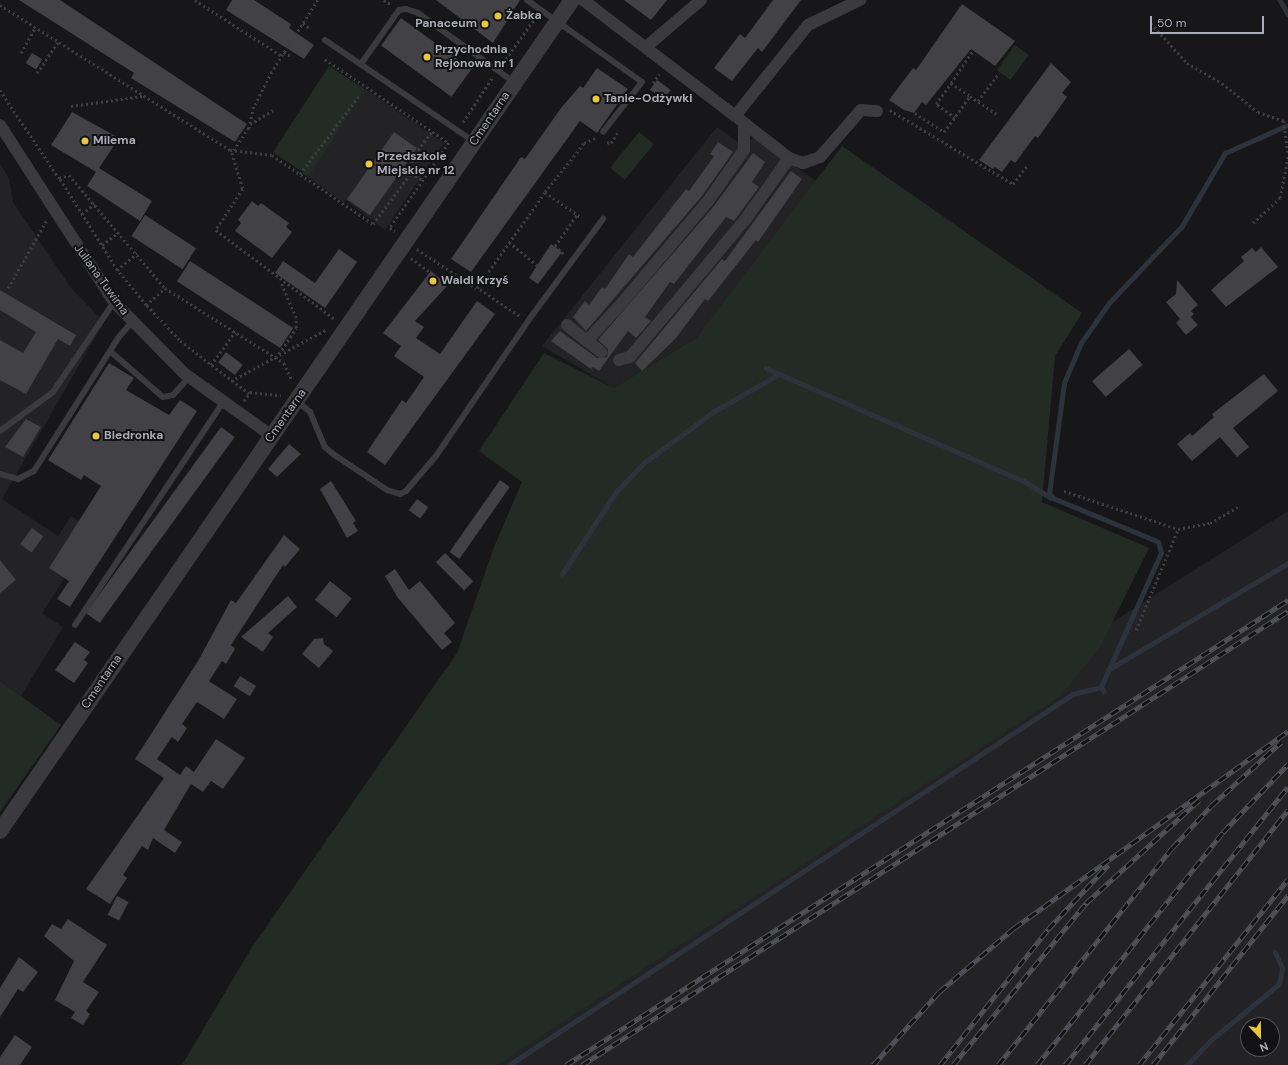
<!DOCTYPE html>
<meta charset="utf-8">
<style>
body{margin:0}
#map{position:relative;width:1288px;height:1065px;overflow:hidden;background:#171719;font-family:"DM Sans",sans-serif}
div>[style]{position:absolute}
.built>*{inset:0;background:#232326}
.green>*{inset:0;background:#232b25;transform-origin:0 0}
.stream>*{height:4.5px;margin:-2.25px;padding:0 2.25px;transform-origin:2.25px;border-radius:2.25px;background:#2d333c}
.building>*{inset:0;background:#414146;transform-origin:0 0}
.path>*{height:2.5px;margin-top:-1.25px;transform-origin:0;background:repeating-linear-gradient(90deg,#3e3f44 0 2px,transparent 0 5px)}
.service>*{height:6px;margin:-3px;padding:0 3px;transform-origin:3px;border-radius:3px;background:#3a3a3f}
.minor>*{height:12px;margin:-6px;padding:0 6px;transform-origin:6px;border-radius:6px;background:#3a3a3f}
.tertiary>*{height:16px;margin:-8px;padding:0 8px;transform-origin:8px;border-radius:8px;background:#3a3a3f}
.rail>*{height:4.5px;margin-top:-2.25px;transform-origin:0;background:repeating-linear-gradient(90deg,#121214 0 9px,#515258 0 18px);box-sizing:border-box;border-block:1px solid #515258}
.dots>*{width:11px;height:11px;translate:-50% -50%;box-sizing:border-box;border:2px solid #121214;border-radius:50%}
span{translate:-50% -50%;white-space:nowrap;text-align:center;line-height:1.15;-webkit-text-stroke:4px #121214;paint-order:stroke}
.poi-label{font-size:12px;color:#aaacb8;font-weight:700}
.left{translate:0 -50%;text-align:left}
.right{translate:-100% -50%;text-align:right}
.street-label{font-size:12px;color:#aaacb8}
.north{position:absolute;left:1240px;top:1017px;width:40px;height:40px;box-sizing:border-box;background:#121214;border:1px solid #4f5056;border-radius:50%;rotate:158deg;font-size:11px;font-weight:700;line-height:16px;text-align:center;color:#aaacb8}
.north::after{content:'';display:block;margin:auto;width:14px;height:18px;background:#e8c73f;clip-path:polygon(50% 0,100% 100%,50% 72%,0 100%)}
.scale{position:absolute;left:1150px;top:16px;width:114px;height:18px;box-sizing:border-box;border:2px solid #aaacb8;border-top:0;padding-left:5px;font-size:12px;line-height:14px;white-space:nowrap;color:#aaacb8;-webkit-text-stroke:3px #121214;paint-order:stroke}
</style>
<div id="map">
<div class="built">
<div style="clip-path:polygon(365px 89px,444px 143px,385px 230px,346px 200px,344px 203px,302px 173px)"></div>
<div style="clip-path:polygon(717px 127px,745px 147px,753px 137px,816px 181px,696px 338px,614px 388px,542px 346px)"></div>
<div style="clip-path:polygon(0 163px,9px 179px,13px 202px,71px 288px,104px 322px,2px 499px,58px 536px,71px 516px,95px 531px,42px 613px,63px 627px,21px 696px,0 681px)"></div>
<div style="clip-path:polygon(evenodd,1288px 511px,1288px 1065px,443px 1065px,766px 841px,1288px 511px,1248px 1025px,1272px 1025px,1272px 1049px,1248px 1049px,1248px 1025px)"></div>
</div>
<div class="green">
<div style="left:1015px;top:45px;width:17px;height:31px;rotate:36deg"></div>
<div style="left:329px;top:66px;width:43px;height:103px;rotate:33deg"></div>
<div style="left:639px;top:132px;width:19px;height:46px;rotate:39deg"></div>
<div style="clip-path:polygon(842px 146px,1082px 313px,1055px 356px,1042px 502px,1149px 548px,1099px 649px,1060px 696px,497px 1065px,182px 1065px,252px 947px,457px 653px,494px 547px,522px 482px,479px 451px,544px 353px,614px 388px,696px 338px)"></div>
<div style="clip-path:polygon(0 681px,61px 725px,0 812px)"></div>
</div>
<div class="stream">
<div style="left:1280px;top:0;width:16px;rotate:60deg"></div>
<div style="left:766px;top:368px;width:282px;rotate:23.7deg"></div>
<div style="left:1024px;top:481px;width:31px;rotate:32deg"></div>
<div style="left:562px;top:574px;width:98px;rotate:-56.6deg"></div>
<div style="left:616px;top:492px;width:42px;rotate:-46deg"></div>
<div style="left:645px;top:462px;width:84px;rotate:-36.3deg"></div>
<div style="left:713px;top:412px;width:76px;rotate:-29.9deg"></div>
<div style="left:1108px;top:670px;width:209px;rotate:-30.7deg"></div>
<div style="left:1104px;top:692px;width:6px;rotate:-121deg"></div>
<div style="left:1101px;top:687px;width:147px;rotate:-65.9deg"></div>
<div style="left:1161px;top:553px;width:11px;rotate:-105deg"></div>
<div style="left:1158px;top:542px;width:113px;rotate:-157.5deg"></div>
<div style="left:1054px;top:499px;width:7px;rotate:-135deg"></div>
<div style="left:1049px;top:494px;width:112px;rotate:-82.3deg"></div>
<div style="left:1064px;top:383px;width:43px;rotate:-67deg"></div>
<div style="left:1081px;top:343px;width:49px;rotate:-55deg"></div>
<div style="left:1109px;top:303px;width:106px;rotate:-46.5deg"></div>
<div style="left:1182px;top:226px;width:85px;rotate:-59.5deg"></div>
<div style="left:1225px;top:153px;width:69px;rotate:-24deg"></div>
<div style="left:509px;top:1065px;width:675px;rotate:-33.34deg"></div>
<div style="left:1073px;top:694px;width:29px;rotate:-14deg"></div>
<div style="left:1187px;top:1065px;width:35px;rotate:-46deg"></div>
<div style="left:1211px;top:1040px;width:88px;rotate:-39.5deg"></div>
<div style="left:1279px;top:984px;width:16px;rotate:-79deg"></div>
<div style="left:1282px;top:968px;width:17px;rotate:-114deg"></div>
</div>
<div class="building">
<div style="clip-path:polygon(19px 0,60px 0,247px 124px,235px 142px,131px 78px,134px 73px)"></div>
<div style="clip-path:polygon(232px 0,254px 0,291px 24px,289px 28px,314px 45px,304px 59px,226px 10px)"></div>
<div style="clip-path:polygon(436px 0,520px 0,493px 43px)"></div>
<div style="clip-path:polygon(624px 0,667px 0,651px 20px)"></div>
<div style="clip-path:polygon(773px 0,801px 0,762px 52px,758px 48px,732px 81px,714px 68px,740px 34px,745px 38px)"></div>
<div style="clip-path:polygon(962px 4px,1015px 41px,995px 66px,971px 49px,926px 105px,922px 102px,914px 113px,904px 110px,889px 100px,913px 68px,916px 70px)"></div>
<div style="left:401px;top:18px;width:87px;height:34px;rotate:36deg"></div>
<div style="left:32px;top:53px;width:12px;height:12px;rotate:31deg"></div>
<div style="clip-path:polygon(1051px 63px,1071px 82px,1062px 93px,1067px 97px,1038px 138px,1035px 136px,1015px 163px,1011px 160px,1002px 172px,995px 167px,993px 169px,979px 160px)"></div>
<div style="clip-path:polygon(597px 68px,628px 89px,597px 133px,580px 121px,471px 272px,451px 259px,521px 157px,525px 159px,561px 108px,580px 86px,583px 88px)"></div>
<div style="left:657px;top:80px;width:17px;height:12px;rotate:36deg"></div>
<div style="clip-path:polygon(72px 112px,119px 138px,99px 168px,152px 201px,140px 221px,87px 186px,96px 172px,51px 145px)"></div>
<div style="left:394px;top:132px;width:28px;height:82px;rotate:35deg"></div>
<div style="clip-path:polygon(718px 142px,733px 152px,702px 196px,586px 331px,573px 317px,585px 301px,589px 305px,602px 287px,605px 289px,629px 254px,633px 257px,686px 189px,689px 191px,714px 156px,710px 154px)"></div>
<div style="clip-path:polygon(753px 153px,765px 162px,752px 182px,759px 187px,734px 221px,726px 217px,674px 284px,670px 282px,645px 317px,651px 321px,636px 338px,628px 331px,599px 371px,593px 367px,591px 369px,551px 341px,560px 331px,597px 358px,607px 357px,608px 349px,598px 340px,714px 206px)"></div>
<div style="clip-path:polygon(791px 171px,802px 179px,758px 242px,756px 240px,708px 301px,705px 299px,676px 338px,642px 371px,635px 363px,722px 259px,725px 261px)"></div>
<div style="clip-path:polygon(252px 201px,258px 206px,261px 203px,289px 223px,286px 227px,292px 232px,272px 258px,235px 231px,241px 223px,238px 220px)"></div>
<div style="left:145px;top:215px;width:61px;height:25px;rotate:33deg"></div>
<div style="clip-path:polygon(551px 244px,562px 252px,538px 284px,529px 278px)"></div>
<div style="clip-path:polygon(1261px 247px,1278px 267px,1226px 307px,1211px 290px,1244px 261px,1241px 257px,1252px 248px,1256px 252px)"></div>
<div style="clip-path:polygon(339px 249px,357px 262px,325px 308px,275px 273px,283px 261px,315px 283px)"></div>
<div style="left:190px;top:261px;width:123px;height:24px;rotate:33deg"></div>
<div style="clip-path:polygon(431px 271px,448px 285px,415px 321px,424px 327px,416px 338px,440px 354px,477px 301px,495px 314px,385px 465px,367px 452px,402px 400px,406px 403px,424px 377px,394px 356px,401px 346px,383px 333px)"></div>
<div style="clip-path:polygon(1177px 280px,1198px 305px,1191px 311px,1194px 314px,1191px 317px,1198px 325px,1186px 335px,1176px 323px,1180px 319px,1166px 302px,1176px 294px)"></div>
<div style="clip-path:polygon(0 290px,76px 335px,70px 346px,58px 339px,26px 394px,0 380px,0 340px,23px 353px,36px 332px,0 310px)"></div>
<div style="left:1129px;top:349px;width:21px;height:49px;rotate:49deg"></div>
<div style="left:226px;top:352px;width:21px;height:13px;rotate:37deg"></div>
<div style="clip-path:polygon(109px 363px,134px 378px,126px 390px,169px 415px,180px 400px,197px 411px,70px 607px,57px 599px,69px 581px,49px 568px,101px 486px,84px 475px,81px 480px,48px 460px)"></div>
<div style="clip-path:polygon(1264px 374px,1278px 391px,1233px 428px,1249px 447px,1237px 457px,1220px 437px,1192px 461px,1177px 444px,1190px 433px,1192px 436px,1214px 417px,1212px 414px)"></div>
<div style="clip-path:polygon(26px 419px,41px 427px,23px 457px,5px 447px)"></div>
<div style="left:221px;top:427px;width:17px;height:230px;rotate:36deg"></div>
<div style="clip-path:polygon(289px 444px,301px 454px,277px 477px,268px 469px)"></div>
<div style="left:500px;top:480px;width:12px;height:88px;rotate:35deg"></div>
<div style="clip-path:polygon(331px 481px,356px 521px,353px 523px,358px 531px,347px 538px,320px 489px)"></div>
<div style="left:417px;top:499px;width:14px;height:14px;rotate:36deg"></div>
<div style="left:32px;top:528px;width:14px;height:20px;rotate:36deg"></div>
<div style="clip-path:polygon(284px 535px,300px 549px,285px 567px,283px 565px,231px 645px,235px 649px,226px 664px,222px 661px,209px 681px,237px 699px,224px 719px,197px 702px,182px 724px,187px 728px,178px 742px,172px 737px,157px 759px,180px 775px,186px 766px,194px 772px,216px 739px,245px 758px,223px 789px,211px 781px,203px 792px,191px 784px,164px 830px,182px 842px,175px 853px,153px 838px,148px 850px,142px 846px,123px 875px,127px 878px,110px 904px,86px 889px,164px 778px,135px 759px,198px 661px,231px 600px,236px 603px)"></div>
<div style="left:445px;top:553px;width:40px;height:13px;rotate:45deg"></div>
<div style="clip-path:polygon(0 560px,16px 580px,0 593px)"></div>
<div style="clip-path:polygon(395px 569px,409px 590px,420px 581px,455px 623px,444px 633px,452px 642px,442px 650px,398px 598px,385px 576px)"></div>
<div style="left:330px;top:581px;width:28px;height:24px;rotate:39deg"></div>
<div style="clip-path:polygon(288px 596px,297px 607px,268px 633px,273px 637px,263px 652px,241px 637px)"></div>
<div style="clip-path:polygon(323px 638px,324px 644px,333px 651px,319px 668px,302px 654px,314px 639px)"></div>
<div style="clip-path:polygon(75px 642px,90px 652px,84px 660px,88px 663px,74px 683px,55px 670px)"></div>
<div style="left:240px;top:676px;width:19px;height:12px;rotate:32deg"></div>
<div style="left:117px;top:896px;width:13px;height:21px;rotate:27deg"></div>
<div style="clip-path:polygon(68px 919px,107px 945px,83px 982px,99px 992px,86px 1011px,90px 1014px,83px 1025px,71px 1018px,75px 1012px,55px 1000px,74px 961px,44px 936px,52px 924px,61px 929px)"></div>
<div style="clip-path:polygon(19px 957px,38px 972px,23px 992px,18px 989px,0 1017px,0 988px)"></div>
<div style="clip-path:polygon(15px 1035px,32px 1047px,20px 1065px,0 1065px,0 1057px)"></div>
</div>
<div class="path">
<div style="left:195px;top:0;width:103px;rotate:32.8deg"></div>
<div style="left:318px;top:0;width:85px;rotate:122.6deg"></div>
<div style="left:272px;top:72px;width:39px;rotate:117deg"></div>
<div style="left:254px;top:107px;width:22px;rotate:103deg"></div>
<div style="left:249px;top:128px;width:30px;rotate:124deg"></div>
<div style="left:232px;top:153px;width:38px;rotate:73deg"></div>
<div style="left:243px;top:189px;width:49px;rotate:123.4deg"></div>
<div style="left:216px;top:230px;width:149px;rotate:36.8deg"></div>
<div style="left:384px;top:0;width:9px;rotate:32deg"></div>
<div style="left:0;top:5px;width:272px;rotate:32.2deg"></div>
<div style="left:230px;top:150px;width:42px;rotate:6.8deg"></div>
<div style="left:272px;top:155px;width:122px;rotate:34.3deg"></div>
<div style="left:373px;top:224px;width:64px;rotate:-53.3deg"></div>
<div style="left:411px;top:173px;width:13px;rotate:32deg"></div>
<div style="left:303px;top:23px;width:9px;rotate:36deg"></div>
<div style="left:1151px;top:23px;width:54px;rotate:48deg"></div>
<div style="left:1187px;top:63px;width:40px;rotate:29.7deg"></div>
<div style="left:1222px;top:83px;width:46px;rotate:38.9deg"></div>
<div style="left:1258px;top:112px;width:28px;rotate:19deg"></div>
<div style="left:1284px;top:121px;width:32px;rotate:83deg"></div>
<div style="left:284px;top:52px;width:9px;rotate:32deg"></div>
<div style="left:21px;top:53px;width:29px;rotate:-61deg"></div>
<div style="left:325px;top:59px;width:150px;rotate:34.1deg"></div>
<div style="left:449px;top:143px;width:103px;rotate:124.8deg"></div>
<div style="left:390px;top:228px;width:6px;rotate:31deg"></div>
<div style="left:503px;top:63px;width:55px;rotate:-54.6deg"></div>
<div style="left:37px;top:73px;width:37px;rotate:-56deg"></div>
<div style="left:653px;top:83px;width:11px;rotate:-56deg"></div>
<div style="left:951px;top:83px;width:41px;rotate:-55.9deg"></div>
<div style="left:0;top:90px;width:106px;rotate:56.2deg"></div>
<div style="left:978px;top:101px;width:35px;rotate:-53deg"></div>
<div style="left:71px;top:106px;width:73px;rotate:-7.9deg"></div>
<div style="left:890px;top:110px;width:144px;rotate:31deg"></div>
<div style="left:1013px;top:184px;width:23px;rotate:-52deg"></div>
<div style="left:915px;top:113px;width:35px;rotate:33deg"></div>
<div style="left:944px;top:132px;width:44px;rotate:-54.2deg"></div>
<div style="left:970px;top:96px;width:34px;rotate:34deg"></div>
<div style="left:955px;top:118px;width:24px;rotate:-144deg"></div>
<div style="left:936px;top:104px;width:26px;rotate:-54deg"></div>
<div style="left:951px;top:83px;width:23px;rotate:34deg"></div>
<div style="left:463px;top:122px;width:53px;rotate:-56.6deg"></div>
<div style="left:250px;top:124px;width:27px;rotate:-31deg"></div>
<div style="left:607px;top:142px;width:4px;rotate:14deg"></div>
<div style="left:611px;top:143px;width:12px;rotate:-59deg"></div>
<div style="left:411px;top:173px;width:15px;rotate:-86deg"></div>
<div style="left:412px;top:158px;width:34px;rotate:-53deg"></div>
<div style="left:300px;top:174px;width:98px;rotate:-52.9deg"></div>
<div style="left:545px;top:192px;width:63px;rotate:-51.5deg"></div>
<div style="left:584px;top:143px;width:12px;rotate:-24deg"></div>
<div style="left:82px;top:214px;width:16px;rotate:-40deg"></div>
<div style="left:1253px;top:223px;width:37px;rotate:-43deg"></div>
<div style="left:1280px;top:198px;width:43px;rotate:-79.2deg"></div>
<div style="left:509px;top:242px;width:50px;rotate:39.4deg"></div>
<div style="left:102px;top:245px;width:21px;rotate:-37deg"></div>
<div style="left:417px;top:249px;width:71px;rotate:33.5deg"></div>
<div style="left:563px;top:254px;width:11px;rotate:-135deg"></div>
<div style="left:555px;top:246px;width:39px;rotate:-55deg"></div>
<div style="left:411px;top:258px;width:24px;rotate:36deg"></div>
<div style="left:117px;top:270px;width:26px;rotate:-40deg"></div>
<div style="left:8px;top:288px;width:77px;rotate:-60.4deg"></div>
<div style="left:146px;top:305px;width:45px;rotate:-129.6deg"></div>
<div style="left:117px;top:270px;width:109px;rotate:-122.2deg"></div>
<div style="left:59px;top:178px;width:10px;rotate:-17deg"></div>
<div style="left:69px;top:175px;width:148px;rotate:49.7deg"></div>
<div style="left:519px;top:316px;width:50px;rotate:-146.3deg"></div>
<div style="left:477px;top:288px;width:118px;rotate:-54.7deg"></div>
<div style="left:545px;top:192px;width:45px;rotate:35.1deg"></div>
<div style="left:276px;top:358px;width:36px;rotate:-56deg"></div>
<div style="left:296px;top:328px;width:10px;rotate:-90deg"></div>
<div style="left:296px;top:318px;width:40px;rotate:-113.4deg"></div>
<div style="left:211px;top:365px;width:41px;rotate:-54deg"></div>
<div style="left:231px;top:381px;width:109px;rotate:-28.4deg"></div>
<div style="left:249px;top:394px;width:88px;rotate:-142.4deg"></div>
<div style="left:179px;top:340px;width:48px;rotate:-133.3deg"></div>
<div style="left:146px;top:305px;width:25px;rotate:-42deg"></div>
<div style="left:165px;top:288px;width:141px;rotate:32.2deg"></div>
<div style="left:284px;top:363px;width:19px;rotate:65deg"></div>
<div style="left:244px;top:401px;width:11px;rotate:-56deg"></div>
<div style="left:250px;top:392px;width:31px;rotate:6deg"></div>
<div style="left:1064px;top:491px;width:120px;rotate:18.4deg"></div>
<div style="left:1178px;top:529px;width:33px;rotate:-11deg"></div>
<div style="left:1210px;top:523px;width:34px;rotate:-30deg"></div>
<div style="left:1136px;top:630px;width:109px;rotate:-67.4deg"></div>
</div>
<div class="service">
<div style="left:527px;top:0;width:141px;rotate:35.5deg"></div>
<div style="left:642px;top:82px;width:63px;rotate:128deg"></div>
<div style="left:325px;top:40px;width:179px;rotate:34.3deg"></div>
<div style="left:361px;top:64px;width:66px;rotate:-54.9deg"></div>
<div style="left:399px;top:10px;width:7px;rotate:-8deg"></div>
<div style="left:406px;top:9px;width:13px;rotate:18deg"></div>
<div style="left:418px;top:13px;width:120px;rotate:35.8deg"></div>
<div style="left:110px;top:351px;width:70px;rotate:41deg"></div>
<div style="left:163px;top:397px;width:10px;rotate:-11deg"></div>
<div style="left:173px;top:395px;width:24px;rotate:-48deg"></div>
<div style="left:297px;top:401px;width:17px;rotate:40deg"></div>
<div style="left:310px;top:412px;width:38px;rotate:67deg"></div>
<div style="left:325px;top:447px;width:11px;rotate:41deg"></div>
<div style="left:333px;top:454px;width:65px;rotate:33.7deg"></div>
<div style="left:387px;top:490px;width:14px;rotate:17deg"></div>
<div style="left:400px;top:494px;width:7px;rotate:-27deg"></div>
<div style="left:406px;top:491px;width:46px;rotate:-49.4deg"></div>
<div style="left:436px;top:456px;width:163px;rotate:-55.7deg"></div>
<div style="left:528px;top:321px;width:127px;rotate:-53.7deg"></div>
<div style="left:0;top:431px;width:66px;rotate:-36.3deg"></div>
<div style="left:53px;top:392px;width:109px;rotate:-55.9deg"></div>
<div style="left:0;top:474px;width:19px;rotate:16deg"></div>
<div style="left:18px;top:479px;width:18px;rotate:-27deg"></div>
<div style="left:34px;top:471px;width:157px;rotate:-57.7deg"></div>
<div style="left:118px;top:338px;width:21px;rotate:-49deg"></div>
<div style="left:75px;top:625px;width:269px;rotate:-56.4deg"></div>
</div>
<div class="minor">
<div style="left:583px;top:0;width:191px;rotate:37.3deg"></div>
<div style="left:735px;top:116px;width:117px;rotate:-51.3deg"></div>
<div style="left:808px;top:25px;width:58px;rotate:-25.7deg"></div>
<div style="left:646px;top:47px;width:72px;rotate:-40.5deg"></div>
<div style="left:739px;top:119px;width:63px;rotate:38deg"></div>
<div style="left:789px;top:158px;width:15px;rotate:20deg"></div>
<div style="left:803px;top:163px;width:18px;rotate:-19deg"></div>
<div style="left:820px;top:157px;width:62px;rotate:-48.9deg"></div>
<div style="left:861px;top:110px;width:16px;rotate:4deg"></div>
<div style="left:0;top:125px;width:211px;rotate:57.2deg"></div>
<div style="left:114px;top:302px;width:101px;rotate:45.4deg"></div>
<div style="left:185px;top:374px;width:107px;rotate:35.5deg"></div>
<div style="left:567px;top:325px;width:26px;rotate:39deg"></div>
<div style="left:587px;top:341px;width:52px;rotate:-47.4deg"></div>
<div style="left:622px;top:303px;width:133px;rotate:-49.9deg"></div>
<div style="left:708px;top:201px;width:62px;rotate:-54.8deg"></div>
<div style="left:744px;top:150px;width:27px;rotate:-90deg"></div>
<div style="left:587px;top:341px;width:18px;rotate:38deg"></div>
<div style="left:619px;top:360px;width:11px;rotate:-15deg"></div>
<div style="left:630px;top:357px;width:179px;rotate:-50deg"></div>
<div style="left:745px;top:220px;width:76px;rotate:-54.6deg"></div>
</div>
<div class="tertiary">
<div style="left:0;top:831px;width:1009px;rotate:-55.46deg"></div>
</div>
<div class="rail">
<div style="left:566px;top:1065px;width:859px;rotate:-32.78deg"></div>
<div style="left:582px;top:1065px;width:839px;rotate:-32.74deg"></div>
<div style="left:873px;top:1065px;width:98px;rotate:-47.9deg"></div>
<div style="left:939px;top:992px;width:99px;rotate:-40.5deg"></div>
<div style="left:1014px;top:928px;width:337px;rotate:-35.7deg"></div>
<div style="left:940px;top:1065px;width:174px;rotate:-51.5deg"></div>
<div style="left:1048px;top:929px;width:88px;rotate:-46.8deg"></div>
<div style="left:953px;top:1065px;width:210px;rotate:-50.6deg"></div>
<div style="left:1086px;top:903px;width:153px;rotate:-42.3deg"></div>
<div style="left:998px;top:1065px;width:278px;rotate:-51.3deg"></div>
<div style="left:1172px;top:848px;width:57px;rotate:-47.1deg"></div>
<div style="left:1211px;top:806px;width:95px;rotate:-42.4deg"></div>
<div style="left:1037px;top:1065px;width:298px;rotate:-51.4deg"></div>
<div style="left:1223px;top:832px;width:94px;rotate:-46.3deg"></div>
<div style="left:1065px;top:1065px;width:356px;rotate:-51.3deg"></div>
<div style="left:1085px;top:1065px;width:326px;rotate:-51.5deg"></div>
<div style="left:1139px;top:1065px;width:238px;rotate:-51.3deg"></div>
<div style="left:1153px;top:1065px;width:217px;rotate:-51.5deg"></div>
</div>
<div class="dots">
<div style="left:498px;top:16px;background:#e8c73f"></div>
<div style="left:485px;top:24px;background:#e8c73f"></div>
<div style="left:427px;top:57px;background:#e8c73f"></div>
<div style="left:596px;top:99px;background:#e8c73f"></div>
<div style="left:85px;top:141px;background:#e8c73f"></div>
<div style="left:369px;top:164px;background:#e8c73f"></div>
<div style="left:433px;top:281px;background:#e8c73f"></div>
<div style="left:96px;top:436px;background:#e8c73f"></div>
</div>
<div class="poi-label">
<span class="left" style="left:506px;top:16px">Żabka</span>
<span class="right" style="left:477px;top:24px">Panaceum</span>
<span class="left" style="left:435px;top:57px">Przychodnia<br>Rejonowa nr 1</span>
<span class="left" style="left:604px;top:99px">Tanie-Odżywki</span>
<span class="left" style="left:93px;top:141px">Milema</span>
<span class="left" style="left:377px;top:164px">Przedszkole<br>Miejskie nr 12</span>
<span class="left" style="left:441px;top:281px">Waldi Krzyś</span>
<span class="left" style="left:104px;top:436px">Biedronka</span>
</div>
<div class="street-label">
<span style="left:490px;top:119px;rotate:-56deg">Cmentarna</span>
<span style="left:101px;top:280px;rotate:54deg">Juliana Tuwima</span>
<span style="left:286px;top:416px;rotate:-55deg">Cmentarna</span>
<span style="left:102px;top:682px;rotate:-56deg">Cmentarna</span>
</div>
<div class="north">N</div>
<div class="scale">50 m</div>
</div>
